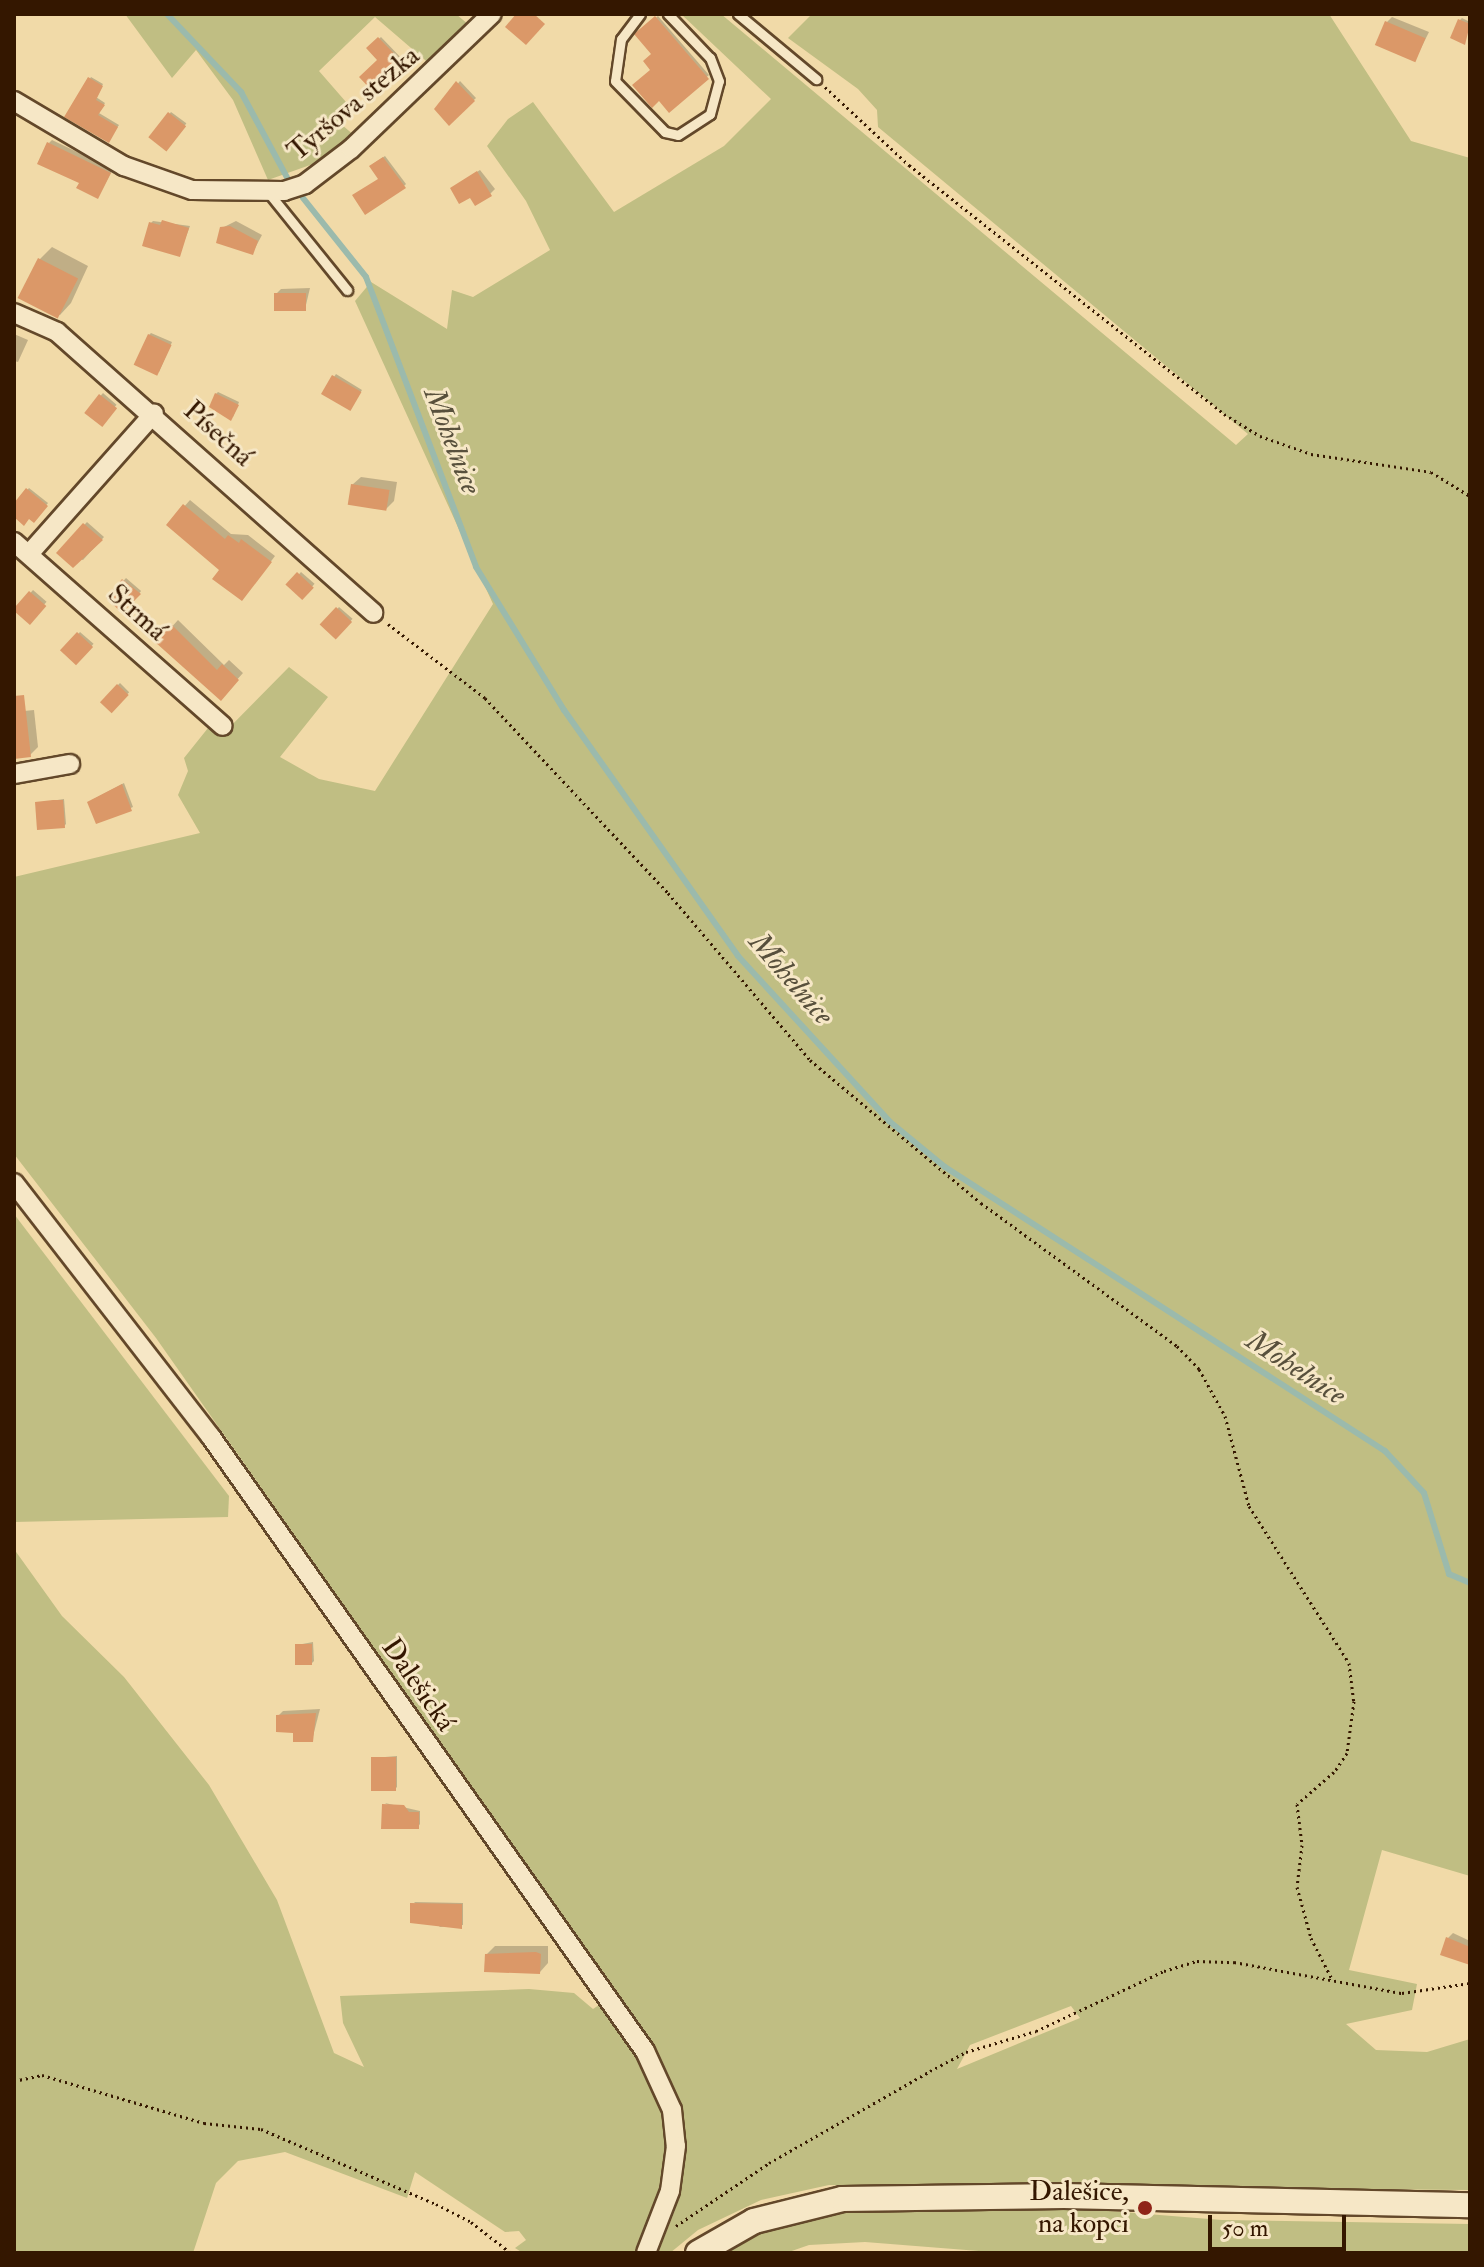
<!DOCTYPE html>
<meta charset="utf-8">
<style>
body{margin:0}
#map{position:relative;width:1484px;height:2267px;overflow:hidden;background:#f1daa8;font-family:"IM FELL Double Pica",serif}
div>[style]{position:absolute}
.green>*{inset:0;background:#c0be83}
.shadow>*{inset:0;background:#0003;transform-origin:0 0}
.stream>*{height:6px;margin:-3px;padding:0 3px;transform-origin:3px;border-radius:3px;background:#9bbaac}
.building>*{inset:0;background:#db9868;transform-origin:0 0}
.path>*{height:3px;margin-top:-1.5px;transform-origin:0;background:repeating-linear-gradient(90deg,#341700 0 2px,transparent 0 6px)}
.roads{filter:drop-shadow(2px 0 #63482a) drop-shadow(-2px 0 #63482a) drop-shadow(0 2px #63482a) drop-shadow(0 -2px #63482a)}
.service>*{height:9px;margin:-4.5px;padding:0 4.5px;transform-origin:4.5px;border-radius:4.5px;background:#f6e7c6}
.minor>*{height:18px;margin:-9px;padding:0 9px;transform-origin:9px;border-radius:9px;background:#f6e7c6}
.tertiary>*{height:24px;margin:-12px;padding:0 12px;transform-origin:12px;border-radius:12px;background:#f6e7c6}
.dots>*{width:22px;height:22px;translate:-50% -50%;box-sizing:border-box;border:4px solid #f6e7c6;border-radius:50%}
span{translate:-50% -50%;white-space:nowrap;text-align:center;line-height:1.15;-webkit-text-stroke:6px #f6e7c6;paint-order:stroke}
.street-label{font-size:28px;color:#341700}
.poi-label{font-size:28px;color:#341700}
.right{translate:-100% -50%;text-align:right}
.water-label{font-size:30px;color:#58503c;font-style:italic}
.frame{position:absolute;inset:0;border:16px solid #341700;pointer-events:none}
.scale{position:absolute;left:1208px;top:2215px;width:138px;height:36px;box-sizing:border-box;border:4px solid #341700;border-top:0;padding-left:10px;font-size:24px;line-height:28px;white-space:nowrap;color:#341700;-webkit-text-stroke:6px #f6e7c6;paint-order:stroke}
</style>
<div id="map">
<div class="green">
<div style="clip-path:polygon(125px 14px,456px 14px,469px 25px,432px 66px,375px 17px,319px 71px,353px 110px,341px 124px,356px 137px,327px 159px,268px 180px,233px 100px,196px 50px,172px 78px)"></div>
<div style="clip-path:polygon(evenodd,681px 14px,721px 14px,1236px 445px,1248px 434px,878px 127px,877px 110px,858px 89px,788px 38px,812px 14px,1329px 14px,1411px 141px,1470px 158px,1470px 1876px,1382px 1850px,1349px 1970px,1417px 1984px,1412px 2010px,1346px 2024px,1376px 2050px,1427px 2052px,1470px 2039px,1470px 2190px,829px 2185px,761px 2200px,698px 2230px,670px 2253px,658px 2253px,675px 2210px,683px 2158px,679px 2103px,657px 2051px,156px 1338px,14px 1154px,14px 877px,200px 833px,178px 795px,188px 771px,184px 758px,208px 728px,220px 737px,289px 667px,328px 697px,280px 757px,319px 779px,375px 791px,493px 604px,355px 301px,371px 282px,447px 329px,452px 290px,473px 297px,550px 250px,526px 201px,487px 146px,508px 119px,533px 102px,614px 212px,724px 146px,771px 99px,681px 14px,1071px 2006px,1080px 2018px,957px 2069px,970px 2045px,1071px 2006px)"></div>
<div style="clip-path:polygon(14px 1214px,229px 1496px,228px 1517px,14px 1522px)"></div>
<div style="clip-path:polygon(14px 1549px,62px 1616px,124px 1677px,209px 1785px,277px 1900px,334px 2053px,364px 2067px,343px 2023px,340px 1996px,529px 1989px,574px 1993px,593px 2009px,602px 2003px,638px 2050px,661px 2097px,668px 2134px,666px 2181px,635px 2253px,523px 2253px,515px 2248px,526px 2240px,519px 2231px,505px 2232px,415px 2172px,407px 2198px,285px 2152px,238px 2161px,216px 2183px,193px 2253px,14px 2253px)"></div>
<div style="clip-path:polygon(1022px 2204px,1222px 2220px,1470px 2224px,1470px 2253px,1004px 2253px,865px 2242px,809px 2245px,786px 2253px,717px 2253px,774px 2222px,833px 2206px)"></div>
</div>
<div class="shadow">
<div style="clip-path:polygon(658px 16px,709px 75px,669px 110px,654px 54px,637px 35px)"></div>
<div style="clip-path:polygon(1392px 17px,1429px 32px,1415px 60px,1387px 22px)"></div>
<div style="clip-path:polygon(1462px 18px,1470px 22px,1464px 42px,1460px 20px)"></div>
<div style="clip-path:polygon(381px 37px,406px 63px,376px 92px,380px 60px,369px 48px)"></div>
<div style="clip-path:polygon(91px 77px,103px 84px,96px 97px,105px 103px,99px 113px,119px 125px,110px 138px,67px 116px)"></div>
<div style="clip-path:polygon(460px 81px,476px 98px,450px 123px,437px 109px)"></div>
<div style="left:171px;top:112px;width:19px;height:31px;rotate:36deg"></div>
<div style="clip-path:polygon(52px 140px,113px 169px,98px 197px,49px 143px)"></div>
<div style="clip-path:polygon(385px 156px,406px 184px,404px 186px,380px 179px,373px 164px)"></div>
<div style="clip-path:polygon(480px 170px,495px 189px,490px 194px,470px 195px,452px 188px)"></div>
<div style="clip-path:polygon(153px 221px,190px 226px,179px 255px,151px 223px)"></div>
<div style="clip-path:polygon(236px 221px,262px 235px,253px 252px,222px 228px)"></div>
<div style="clip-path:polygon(52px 247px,88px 266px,71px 303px,60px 315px,22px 298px,40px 259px)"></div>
<div style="clip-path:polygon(310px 288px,305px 309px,276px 294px,281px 289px)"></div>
<div style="clip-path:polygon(151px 333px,172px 342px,159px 372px,149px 335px)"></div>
<div style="clip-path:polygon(14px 334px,28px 340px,18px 362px,14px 361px)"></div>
<div style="clip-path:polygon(336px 374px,362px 390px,351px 407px,323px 393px)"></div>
<div style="clip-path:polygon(218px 392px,239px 402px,233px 417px,216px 394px)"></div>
<div style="left:103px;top:393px;width:18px;height:25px;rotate:41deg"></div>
<div style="clip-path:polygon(361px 477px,397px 482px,394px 501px,386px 509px,352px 485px)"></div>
<div style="clip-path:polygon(29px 488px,48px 503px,34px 520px,14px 515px,14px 506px)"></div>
<div style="clip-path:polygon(190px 500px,231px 534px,248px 535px,275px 556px,247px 593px,168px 525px)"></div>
<div style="clip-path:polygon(87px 522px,104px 537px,83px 560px,58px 553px)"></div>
<div style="left:301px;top:572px;width:18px;height:18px;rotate:41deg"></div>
<div style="left:126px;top:578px;width:20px;height:25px;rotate:41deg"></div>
<div style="left:33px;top:590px;width:18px;height:27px;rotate:41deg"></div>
<div style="left:339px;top:607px;width:18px;height:23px;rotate:41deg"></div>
<div style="clip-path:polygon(178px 620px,224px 665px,229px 660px,243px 673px,226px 692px,158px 642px)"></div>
<div style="left:80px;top:632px;width:18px;height:25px;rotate:41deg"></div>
<div style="left:120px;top:683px;width:13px;height:26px;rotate:45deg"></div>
<div style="clip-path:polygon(34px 710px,38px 747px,30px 755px,14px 757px,14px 712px)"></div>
<div style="clip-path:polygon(124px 783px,133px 807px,97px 822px,92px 800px)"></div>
<div style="clip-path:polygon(64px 799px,66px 824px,64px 826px,37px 803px)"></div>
<div style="clip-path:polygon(313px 1642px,314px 1661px,312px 1663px,297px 1645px)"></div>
<div style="clip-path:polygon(320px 1709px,312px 1740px,278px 1716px,283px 1711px)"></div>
<div style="clip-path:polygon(397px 1756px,397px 1787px,395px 1789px,373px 1758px)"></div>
<div style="clip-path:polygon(385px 1803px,420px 1811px,420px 1824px,418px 1827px)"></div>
<div style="clip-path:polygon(414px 1902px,463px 1903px,463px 1925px,440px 1927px)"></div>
<div style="clip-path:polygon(1453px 1933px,1470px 1941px,1470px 1963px,1448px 1938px)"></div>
<div style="clip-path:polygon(495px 1946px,548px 1946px,548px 1963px,540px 1972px,487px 1954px)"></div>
</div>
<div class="stream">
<div style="left:167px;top:14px;width:108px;rotate:46.5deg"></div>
<div style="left:241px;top:92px;width:101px;rotate:61.7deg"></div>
<div style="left:303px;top:198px;width:101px;rotate:51.4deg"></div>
<div style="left:366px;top:277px;width:310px;rotate:69.2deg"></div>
<div style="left:476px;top:567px;width:168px;rotate:58.4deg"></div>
<div style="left:564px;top:710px;width:301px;rotate:54.7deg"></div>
<div style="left:738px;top:956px;width:224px;rotate:47.5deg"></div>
<div style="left:889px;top:1121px;width:72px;rotate:39.4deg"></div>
<div style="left:945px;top:1167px;width:524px;rotate:32.84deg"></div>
<div style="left:1385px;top:1451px;width:57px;rotate:47.1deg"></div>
<div style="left:1424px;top:1493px;width:85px;rotate:72.8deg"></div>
<div style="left:1449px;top:1574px;width:23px;rotate:23deg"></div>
</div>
<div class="building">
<div style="clip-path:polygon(516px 14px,534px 14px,545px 24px,526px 45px,505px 27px)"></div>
<div style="clip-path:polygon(655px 16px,709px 79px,669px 113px,659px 101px,652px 108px,632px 85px,650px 70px,643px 61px,651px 54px,634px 34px)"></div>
<div style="clip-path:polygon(1458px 19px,1470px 24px,1465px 45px,1450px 38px)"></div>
<div style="left:1385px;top:21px;width:44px;height:26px;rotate:23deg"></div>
<div style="clip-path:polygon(378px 37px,406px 66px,376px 95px,359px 77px,377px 60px,366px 48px)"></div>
<div style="clip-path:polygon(88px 77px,103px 86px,96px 100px,105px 105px,98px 115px,118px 127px,109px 143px,64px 117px)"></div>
<div style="clip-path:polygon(456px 81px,475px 101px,449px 126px,434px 109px)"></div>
<div style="left:168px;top:112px;width:23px;height:32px;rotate:38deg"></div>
<div style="clip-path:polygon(47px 142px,111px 173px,98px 199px,76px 188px,79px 183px,37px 164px)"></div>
<div style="clip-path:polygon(383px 157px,406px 188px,365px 215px,352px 195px,378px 179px,369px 166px)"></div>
<div style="clip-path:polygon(477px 171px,492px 196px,475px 206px,470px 198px,459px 204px,450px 188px)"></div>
<div style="clip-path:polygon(162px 220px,189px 228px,180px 257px,142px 246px,149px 222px,160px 225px)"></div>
<div style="clip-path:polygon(230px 226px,258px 241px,253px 255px,216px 243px,220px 227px)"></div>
<div style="left:38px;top:258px;width:45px;height:45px;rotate:27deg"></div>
<div style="left:274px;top:293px;width:32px;height:18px"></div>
<div style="left:148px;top:334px;width:26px;height:34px;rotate:25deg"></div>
<div style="left:332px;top:375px;width:34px;height:22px;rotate:30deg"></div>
<div style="clip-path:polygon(215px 393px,239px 405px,231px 421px,209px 407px)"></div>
<div style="left:99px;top:394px;width:23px;height:24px;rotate:38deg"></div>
<div style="left:351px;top:484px;width:39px;height:21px;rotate:9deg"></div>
<div style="clip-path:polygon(26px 488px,48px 506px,34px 523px,29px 519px,24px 526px,14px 517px,14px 503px)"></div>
<div style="clip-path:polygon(183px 504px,225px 539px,228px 535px,239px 543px,241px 539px,272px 562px,242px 601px,212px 579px,219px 570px,166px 525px)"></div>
<div style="clip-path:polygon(83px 523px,103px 540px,73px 568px,56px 553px)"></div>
<div style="left:297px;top:572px;width:23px;height:17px;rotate:43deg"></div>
<div style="clip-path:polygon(122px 579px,141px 594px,122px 613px,106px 598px)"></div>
<div style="left:29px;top:591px;width:23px;height:25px;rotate:41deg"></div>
<div style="left:336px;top:607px;width:22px;height:24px;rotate:43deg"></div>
<div style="clip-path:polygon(171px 624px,217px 670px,222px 664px,239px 680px,221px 701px,155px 642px)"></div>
<div style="left:77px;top:632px;width:22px;height:25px;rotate:43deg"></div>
<div style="left:117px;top:684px;width:16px;height:25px;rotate:43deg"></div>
<div style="clip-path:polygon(24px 695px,31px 757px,14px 759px,14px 696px)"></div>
<div style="clip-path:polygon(122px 784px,132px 811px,96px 824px,87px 802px)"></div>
<div style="clip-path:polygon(53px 800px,63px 800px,65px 828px,37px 830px,35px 802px)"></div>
<div style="left:295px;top:1644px;width:17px;height:21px"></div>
<div style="clip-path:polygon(316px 1713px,313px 1742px,293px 1742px,293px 1733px,276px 1732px,276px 1715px)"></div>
<div style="left:371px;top:1757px;width:25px;height:34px"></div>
<div style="clip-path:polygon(382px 1804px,404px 1805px,409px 1812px,419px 1812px,419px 1829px,381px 1829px)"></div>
<div style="clip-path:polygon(410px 1903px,462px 1904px,462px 1929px,410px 1923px)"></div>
<div style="clip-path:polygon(1446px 1937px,1470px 1947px,1470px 1965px,1440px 1955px)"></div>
<div style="clip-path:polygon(536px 1952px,541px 1954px,540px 1974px,484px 1972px,485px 1954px)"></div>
</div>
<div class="path">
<div style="left:825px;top:87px;width:115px;rotate:42.9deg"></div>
<div style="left:909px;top:165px;width:402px;rotate:38.3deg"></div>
<div style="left:1224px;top:414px;width:42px;rotate:31.4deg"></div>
<div style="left:1260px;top:436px;width:54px;rotate:19.4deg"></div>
<div style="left:1311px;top:454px;width:121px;rotate:8.5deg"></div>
<div style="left:1431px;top:472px;width:46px;rotate:31.6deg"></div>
<div style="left:388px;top:624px;width:122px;rotate:37.3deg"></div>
<div style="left:485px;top:698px;width:267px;rotate:46.8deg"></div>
<div style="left:668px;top:893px;width:219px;rotate:49.6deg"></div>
<div style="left:810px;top:1060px;width:223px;rotate:39.9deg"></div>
<div style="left:981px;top:1203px;width:243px;rotate:36.1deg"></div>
<div style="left:1177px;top:1346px;width:32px;rotate:46deg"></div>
<div style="left:1199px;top:1369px;width:54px;rotate:61deg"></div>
<div style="left:1225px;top:1416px;width:93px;rotate:75.1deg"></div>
<div style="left:1249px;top:1506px;width:186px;rotate:57.5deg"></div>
<div style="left:1349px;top:1663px;width:38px;rotate:83deg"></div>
<div style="left:1354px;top:1701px;width:52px;rotate:97.7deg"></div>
<div style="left:1347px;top:1753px;width:23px;rotate:124deg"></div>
<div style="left:1334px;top:1772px;width:49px;rotate:139.1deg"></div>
<div style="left:1297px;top:1804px;width:41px;rotate:83deg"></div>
<div style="left:1302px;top:1845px;width:42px;rotate:96.8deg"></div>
<div style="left:1297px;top:1887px;width:53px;rotate:74.6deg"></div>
<div style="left:1311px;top:1938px;width:46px;rotate:62.9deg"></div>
<div style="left:14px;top:2081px;width:29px;rotate:-12deg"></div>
<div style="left:42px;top:2075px;width:169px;rotate:16.5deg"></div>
<div style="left:204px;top:2123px;width:57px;rotate:6deg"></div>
<div style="left:261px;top:2129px;width:190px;rotate:23.2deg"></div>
<div style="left:436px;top:2204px;width:39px;rotate:27deg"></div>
<div style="left:471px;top:2222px;width:51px;rotate:37.8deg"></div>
<div style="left:676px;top:2226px;width:112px;rotate:-34.1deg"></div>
<div style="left:769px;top:2163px;width:185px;rotate:-29.7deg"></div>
<div style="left:930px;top:2071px;width:41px;rotate:-27.8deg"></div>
<div style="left:966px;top:2052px;width:73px;rotate:-16.7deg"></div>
<div style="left:1036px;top:2031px;width:141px;rotate:-25.1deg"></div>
<div style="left:1164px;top:1971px;width:34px;rotate:-17deg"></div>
<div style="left:1197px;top:1961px;width:37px;rotate:2deg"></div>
<div style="left:1234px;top:1962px;width:171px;rotate:10.5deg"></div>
<div style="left:1402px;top:1993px;width:69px;rotate:-8.4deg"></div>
</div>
<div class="roads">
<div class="service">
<div style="left:640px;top:14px;width:31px;rotate:127deg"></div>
<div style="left:621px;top:39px;width:42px;rotate:98.1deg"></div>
<div style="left:615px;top:81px;width:71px;rotate:45.6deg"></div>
<div style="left:665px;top:132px;width:13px;rotate:13deg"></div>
<div style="left:678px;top:135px;width:38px;rotate:-33deg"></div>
<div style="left:710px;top:114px;width:34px;rotate:-75deg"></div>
<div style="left:719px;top:81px;width:25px;rotate:-111deg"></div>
<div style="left:710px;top:58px;width:61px;rotate:-133.7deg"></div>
<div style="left:738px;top:14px;width:102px;rotate:39.8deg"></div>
<div style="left:268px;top:192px;width:126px;rotate:51.1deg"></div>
</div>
<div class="minor">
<div style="left:14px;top:101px;width:128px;rotate:30.6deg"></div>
<div style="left:124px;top:166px;width:72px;rotate:19.4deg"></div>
<div style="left:192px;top:190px;width:92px;rotate:0.6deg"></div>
<div style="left:284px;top:191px;width:22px;rotate:-18deg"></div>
<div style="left:305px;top:184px;width:58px;rotate:-37.3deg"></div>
<div style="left:351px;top:149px;width:195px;rotate:-43.8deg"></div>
<div style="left:14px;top:313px;width:47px;rotate:23.8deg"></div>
<div style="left:57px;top:332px;width:423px;rotate:41.6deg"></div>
<div style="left:14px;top:542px;width:278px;rotate:41.4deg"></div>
<div style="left:29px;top:554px;width:188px;rotate:-48.4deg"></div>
<div style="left:14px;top:774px;width:57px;rotate:-10.1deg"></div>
<div style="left:14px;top:1183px;width:321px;rotate:52.2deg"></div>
<div style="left:211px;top:1437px;width:752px;rotate:54.75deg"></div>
<div style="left:645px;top:2051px;width:65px;rotate:65.4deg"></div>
<div style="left:672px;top:2110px;width:36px;rotate:84deg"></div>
<div style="left:676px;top:2146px;width:45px;rotate:97.6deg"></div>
<div style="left:670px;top:2191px;width:66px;rotate:111.2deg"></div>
</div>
<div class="tertiary">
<div style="left:698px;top:2253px;width:64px;rotate:-29.7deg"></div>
<div style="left:754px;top:2221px;width:91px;rotate:-14deg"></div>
<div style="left:842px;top:2199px;width:222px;rotate:-0.8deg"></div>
<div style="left:1064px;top:2196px;width:406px;rotate:1.3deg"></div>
</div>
</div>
<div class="dots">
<div style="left:1145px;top:2208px;background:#8f2418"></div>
</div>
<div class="street-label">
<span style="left:354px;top:104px;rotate:-40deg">Tyršova stezka</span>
<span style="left:218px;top:434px;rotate:42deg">Písečná</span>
<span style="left:137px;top:613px;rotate:42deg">Strmá</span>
<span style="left:418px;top:1685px;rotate:55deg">Dalešická</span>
</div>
<div class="poi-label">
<span class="right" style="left:1129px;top:2208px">Dalešice,<br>na kopci</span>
</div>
<div class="water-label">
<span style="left:452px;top:441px;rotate:69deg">Mohelnice</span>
<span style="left:791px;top:979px;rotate:49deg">Mohelnice</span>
<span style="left:1296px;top:1368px;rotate:33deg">Mohelnice</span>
</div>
<div class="frame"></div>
<div class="scale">50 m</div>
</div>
